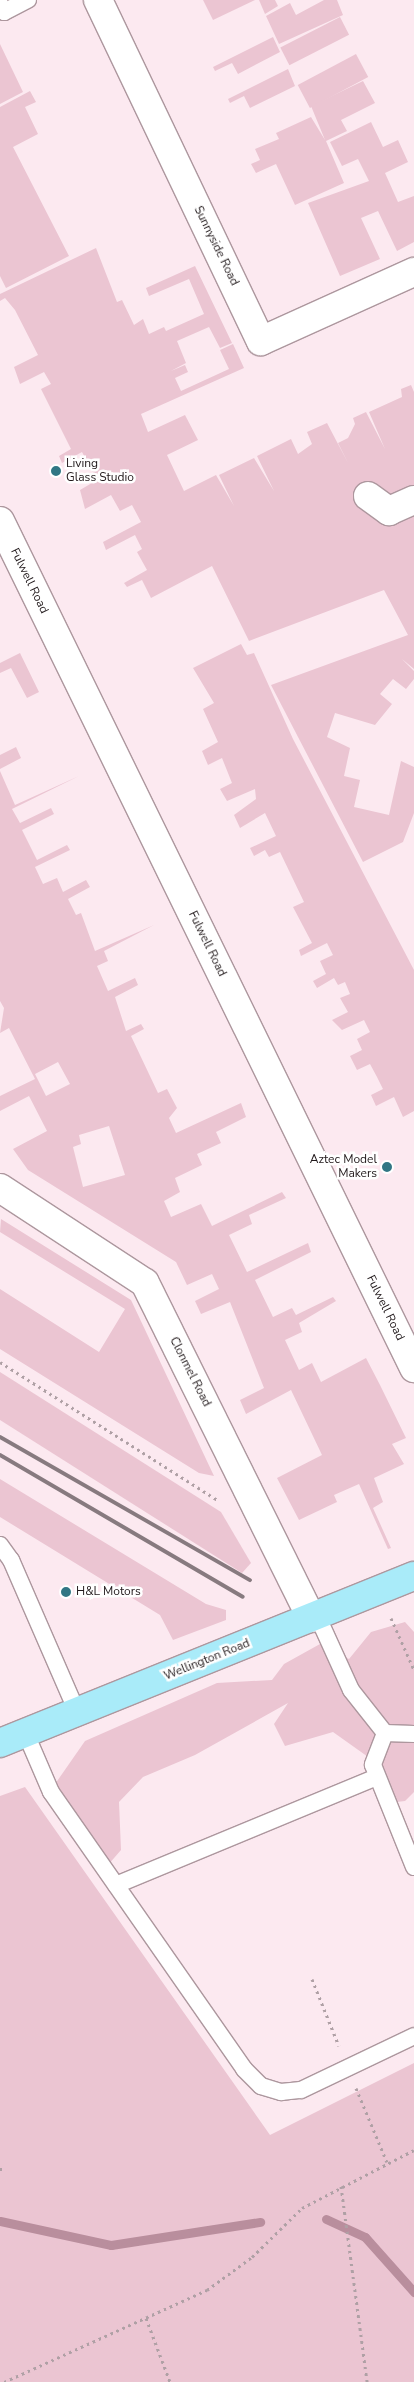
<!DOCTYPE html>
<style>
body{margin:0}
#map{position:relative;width:414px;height:2382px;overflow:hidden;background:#fce9f0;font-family:"Nunito Sans",sans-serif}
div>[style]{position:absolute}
.green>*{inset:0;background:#ebc5d2;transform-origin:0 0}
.stream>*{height:9px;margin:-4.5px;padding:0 4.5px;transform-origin:4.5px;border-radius:4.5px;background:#b98e9d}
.path>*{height:3px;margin-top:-1.5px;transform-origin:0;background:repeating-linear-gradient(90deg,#afa0a5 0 2.5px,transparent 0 6.5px)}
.roads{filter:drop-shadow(1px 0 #ad979e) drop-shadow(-1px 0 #ad979e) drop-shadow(0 1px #ad979e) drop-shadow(0 -1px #ad979e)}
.lane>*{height:16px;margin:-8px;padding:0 8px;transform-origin:8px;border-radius:8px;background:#fff}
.street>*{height:28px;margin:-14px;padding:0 14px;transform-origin:14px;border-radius:14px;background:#fff}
.primary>*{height:28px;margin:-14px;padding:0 14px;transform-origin:14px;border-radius:14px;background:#a9ebf9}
.rail>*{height:4px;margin:-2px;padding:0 2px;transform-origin:2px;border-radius:2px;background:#877a7f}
.dots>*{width:14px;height:14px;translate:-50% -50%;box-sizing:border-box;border:2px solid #fff;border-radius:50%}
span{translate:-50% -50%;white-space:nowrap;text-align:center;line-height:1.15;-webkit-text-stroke:5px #fff;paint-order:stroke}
.street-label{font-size:12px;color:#20181a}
.poi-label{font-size:12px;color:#20181a}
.left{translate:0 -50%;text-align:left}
.right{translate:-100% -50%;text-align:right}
</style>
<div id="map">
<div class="green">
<div style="clip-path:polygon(203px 0,255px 0,213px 20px)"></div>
<div style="clip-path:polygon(259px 0,275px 0,278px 6px,265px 14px)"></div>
<div style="clip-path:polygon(324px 0,337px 0,343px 15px,279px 44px,266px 16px,290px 3px,296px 15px)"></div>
<div style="left:340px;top:17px;width:20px;height:67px;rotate:63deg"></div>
<div style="clip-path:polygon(273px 37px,280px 52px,238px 74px,232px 63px,215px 71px,213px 67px)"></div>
<div style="clip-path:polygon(0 44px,23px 92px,0 104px)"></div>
<div style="left:356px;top:54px;width:26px;height:66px;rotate:62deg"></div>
<div style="clip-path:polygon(288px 69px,295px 86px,250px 108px,244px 96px,230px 103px,228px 99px)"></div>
<div style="clip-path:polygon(363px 81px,375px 103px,341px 120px,347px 131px,326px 141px,344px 183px,295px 205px,276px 164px,256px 173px,251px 164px,260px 160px,255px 149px,279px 139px,276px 133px,311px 117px,325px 140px,311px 106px)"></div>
<div style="clip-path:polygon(30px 91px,36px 102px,25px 107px,38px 134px,13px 147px,69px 256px,6px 288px,0 276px,0 107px)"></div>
<div style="clip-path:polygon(371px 122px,383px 147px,398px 140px,408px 162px,385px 173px,398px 202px,414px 196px,414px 242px,397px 251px,378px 211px,361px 218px,380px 259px,340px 276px,308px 203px,369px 181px,358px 159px,342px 166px,330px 142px)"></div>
<div style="clip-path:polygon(96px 248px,117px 302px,122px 300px,134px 325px,143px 319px,149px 334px,164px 327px,166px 331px,204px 314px,189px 279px,149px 296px,146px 288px,195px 266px,232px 343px,220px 348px,209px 327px,177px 341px,186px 363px,171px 371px,185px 365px,188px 372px,175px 378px,181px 391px,229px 369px,220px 350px,233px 344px,244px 368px,141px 414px,148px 432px,185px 415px,198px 440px,167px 455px,184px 491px,216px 475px,234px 506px,219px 475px,254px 458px,274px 491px,257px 456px,291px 439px,298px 454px,312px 444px,307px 432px,327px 423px,348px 463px,338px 443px,348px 438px,355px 424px,353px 418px,366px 412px,385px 449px,369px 412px,402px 397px,401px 389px,411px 385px,414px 392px,414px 669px,402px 659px,414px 671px,414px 679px,406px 689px,393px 679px,380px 694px,392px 704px,375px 725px,335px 713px,327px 737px,350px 748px,344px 776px,360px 780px,354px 807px,389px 815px,401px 761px,414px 767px,414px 813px,403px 842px,363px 862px,271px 685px,408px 635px,384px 590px,249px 641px,212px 566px,151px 598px,142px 580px,127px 587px,124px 583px,147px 570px,137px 552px,142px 549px,135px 535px,106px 550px,103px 542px,141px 522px,132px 505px,120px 511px,111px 495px,85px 509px,80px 490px,97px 480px,82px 452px,62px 463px,59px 456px,71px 449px,41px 389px,51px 384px,44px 372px,20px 384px,14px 367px,38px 355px,15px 310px,5px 298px,0 301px,0 294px)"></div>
<div style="clip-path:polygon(241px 644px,247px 655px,254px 653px,293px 739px,414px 970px,414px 1111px,403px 1117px,394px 1097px,376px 1106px,371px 1095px,383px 1089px,377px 1077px,370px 1064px,357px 1070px,350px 1056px,362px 1050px,357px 1039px,370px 1032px,364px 1020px,342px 1030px,332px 1020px,348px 1012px,340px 998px,350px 994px,345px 982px,338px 985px,334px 978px,317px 988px,313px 981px,326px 974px,320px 961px,333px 955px,327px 943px,301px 956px,299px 950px,312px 943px,293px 907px,304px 902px,280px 852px,269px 857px,265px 850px,254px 856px,250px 848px,276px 836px,265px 813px,240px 828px,234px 815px,256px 799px,255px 789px,227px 801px,220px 789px,232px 783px,222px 758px,208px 765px,202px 751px,218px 742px,203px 709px,214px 703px,193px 668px)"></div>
<div style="clip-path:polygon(20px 653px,39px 692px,27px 698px,11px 668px,0 673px,0 663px)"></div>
<div style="clip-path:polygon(16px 747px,21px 758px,0 769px,0 755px)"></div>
<div style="clip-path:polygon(evenodd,0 771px,15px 805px,79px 776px,12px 809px,20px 823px,51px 808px,54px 814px,22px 830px,37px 860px,67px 845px,70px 850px,35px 867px,43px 884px,57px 878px,63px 892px,86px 880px,90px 887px,68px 899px,76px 915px,81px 913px,95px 951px,154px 925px,104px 951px,108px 961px,97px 966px,108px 991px,135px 978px,138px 985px,115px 997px,126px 1031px,141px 1024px,144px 1029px,131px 1036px,158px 1093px,167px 1089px,177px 1108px,169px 1118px,176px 1133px,241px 1103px,246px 1117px,216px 1132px,221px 1143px,197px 1154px,202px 1165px,175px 1178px,180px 1192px,164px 1201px,171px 1217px,201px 1204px,212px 1226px,282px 1192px,286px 1198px,249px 1215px,252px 1224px,229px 1235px,247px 1272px,308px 1243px,311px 1252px,255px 1280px,273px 1317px,292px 1308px,296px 1315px,333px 1297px,336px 1301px,299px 1323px,302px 1332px,285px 1340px,299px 1370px,312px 1363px,321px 1382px,366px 1358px,380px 1385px,406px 1438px,392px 1444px,404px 1464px,374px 1478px,383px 1502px,373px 1508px,391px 1548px,388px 1549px,359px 1484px,334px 1495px,337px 1502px,299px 1520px,277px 1478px,322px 1455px,291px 1390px,246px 1414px,240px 1400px,264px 1388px,230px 1302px,201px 1314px,195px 1301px,219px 1289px,212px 1274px,187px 1285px,176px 1262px,28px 1170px,13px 1149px,47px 1131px,29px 1096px,0 1111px,0 1096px,35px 1079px,9px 1028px,0 1033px,4px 1008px,0 1001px,0 771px,58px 1062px,70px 1084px,46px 1096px,35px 1074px,58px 1062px,0 771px,109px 1126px,125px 1175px,83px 1187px,73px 1147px,81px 1144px,79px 1135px,109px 1126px)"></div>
<div style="clip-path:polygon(1px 1219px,131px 1300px,214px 1476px,199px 1473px,0 1349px,0 1289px,99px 1352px,125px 1309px,0 1232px)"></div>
<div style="clip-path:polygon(0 1372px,221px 1512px,251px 1563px,242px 1573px,0 1420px)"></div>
<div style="clip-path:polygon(0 1479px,206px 1604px,226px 1610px,226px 1620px,173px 1640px,160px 1615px,0 1517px)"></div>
<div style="clip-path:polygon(405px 1622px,414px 1632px,414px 1792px,405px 1801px,388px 1803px,378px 1789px,385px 1769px,333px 1732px,285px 1746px,274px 1724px,288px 1703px,195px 1755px,143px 1777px,119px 1802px,121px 1850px,108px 1865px,53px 1787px,85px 1741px,217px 1683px,272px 1680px,284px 1664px,320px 1644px,349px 1659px,371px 1632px)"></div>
<div style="clip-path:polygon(25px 1787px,270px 2135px,414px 2063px,414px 2382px,0 2382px,0 1796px)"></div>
</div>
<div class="stream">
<div style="left:326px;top:2219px;width:43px;rotate:24.8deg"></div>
<div style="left:365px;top:2237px;width:74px;rotate:48.3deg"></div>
<div style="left:0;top:2221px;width:114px;rotate:12.2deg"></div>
<div style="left:111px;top:2245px;width:151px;rotate:-8.8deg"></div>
</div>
<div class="path">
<div style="left:0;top:1362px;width:259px;rotate:32.4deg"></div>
<div style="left:391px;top:1618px;width:57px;rotate:66.1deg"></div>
<div style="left:312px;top:1979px;width:72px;rotate:68.1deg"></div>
<div style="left:356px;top:2088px;width:80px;rotate:67.3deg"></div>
<div style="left:0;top:2169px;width:2px"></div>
<div style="left:341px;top:2186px;width:198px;rotate:82.4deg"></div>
<div style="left:146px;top:2318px;width:68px;rotate:69.4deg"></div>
<div style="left:4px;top:2382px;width:223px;rotate:-24.4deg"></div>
<div style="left:207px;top:2290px;width:56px;rotate:-36.3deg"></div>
<div style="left:252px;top:2257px;width:70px;rotate:-44.4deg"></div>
<div style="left:302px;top:2208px;width:126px;rotate:-27.4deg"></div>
</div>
<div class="roads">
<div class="lane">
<div style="left:0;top:4px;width:9px;rotate:63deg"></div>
<div style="left:4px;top:12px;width:27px;rotate:-27deg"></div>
<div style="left:0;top:1545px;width:19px;rotate:54deg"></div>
<div style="left:11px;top:1560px;width:166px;rotate:66.5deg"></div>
<div style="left:317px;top:1615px;width:82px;rotate:65.6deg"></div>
<div style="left:351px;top:1690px;width:55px;rotate:51.7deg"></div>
<div style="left:385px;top:1733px;width:29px;rotate:2deg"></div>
<div style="left:385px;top:1733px;width:34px;rotate:111deg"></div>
<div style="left:373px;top:1765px;width:110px;rotate:68.1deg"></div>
<div style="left:26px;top:1734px;width:63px;rotate:66.7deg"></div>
<div style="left:51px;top:1792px;width:338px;rotate:55.1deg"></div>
<div style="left:244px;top:2069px;width:24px;rotate:45deg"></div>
<div style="left:261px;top:2086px;width:21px;rotate:17deg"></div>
<div style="left:281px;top:2092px;width:20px;rotate:-6deg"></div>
<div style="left:301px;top:2090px;width:125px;rotate:-25.5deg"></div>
<div style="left:116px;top:1885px;width:282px;rotate:-22.5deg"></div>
</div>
<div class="street">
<div style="left:98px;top:0;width:378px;rotate:64.5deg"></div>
<div style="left:261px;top:341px;width:168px;rotate:-24.3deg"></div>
<div style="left:368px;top:496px;width:26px;rotate:36deg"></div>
<div style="left:389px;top:511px;width:27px;rotate:-24deg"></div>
<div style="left:0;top:521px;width:943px;rotate:63.95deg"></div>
<div style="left:0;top:1188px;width:173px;rotate:33.2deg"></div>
<div style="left:145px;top:1283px;width:374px;rotate:63.6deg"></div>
</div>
<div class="primary">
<div style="left:0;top:1743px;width:446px;rotate:-22deg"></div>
</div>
</div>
<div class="rail">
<div style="left:0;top:1437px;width:288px;rotate:29.8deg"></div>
<div style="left:0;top:1455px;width:281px;rotate:30.3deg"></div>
</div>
<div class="dots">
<div style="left:56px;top:471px;background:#317684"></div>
<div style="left:387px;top:1167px;background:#317684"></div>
<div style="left:66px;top:1592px;background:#317684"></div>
</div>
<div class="street-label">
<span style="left:216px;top:246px;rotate:64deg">Sunnyside Road</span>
<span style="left:29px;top:581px;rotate:64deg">Fulwell Road</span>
<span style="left:207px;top:944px;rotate:64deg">Fulwell Road</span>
<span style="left:385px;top:1308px;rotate:64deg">Fulwell Road</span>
<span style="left:190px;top:1372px;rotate:63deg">Clonmel Road</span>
<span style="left:207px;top:1660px;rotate:-22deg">Wellington Road</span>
</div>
<div class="poi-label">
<span class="left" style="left:66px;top:471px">Living<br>Glass Studio</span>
<span class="right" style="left:377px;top:1167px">Aztec Model<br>Makers</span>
<span class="left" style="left:76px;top:1592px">H&amp;L Motors</span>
</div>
</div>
